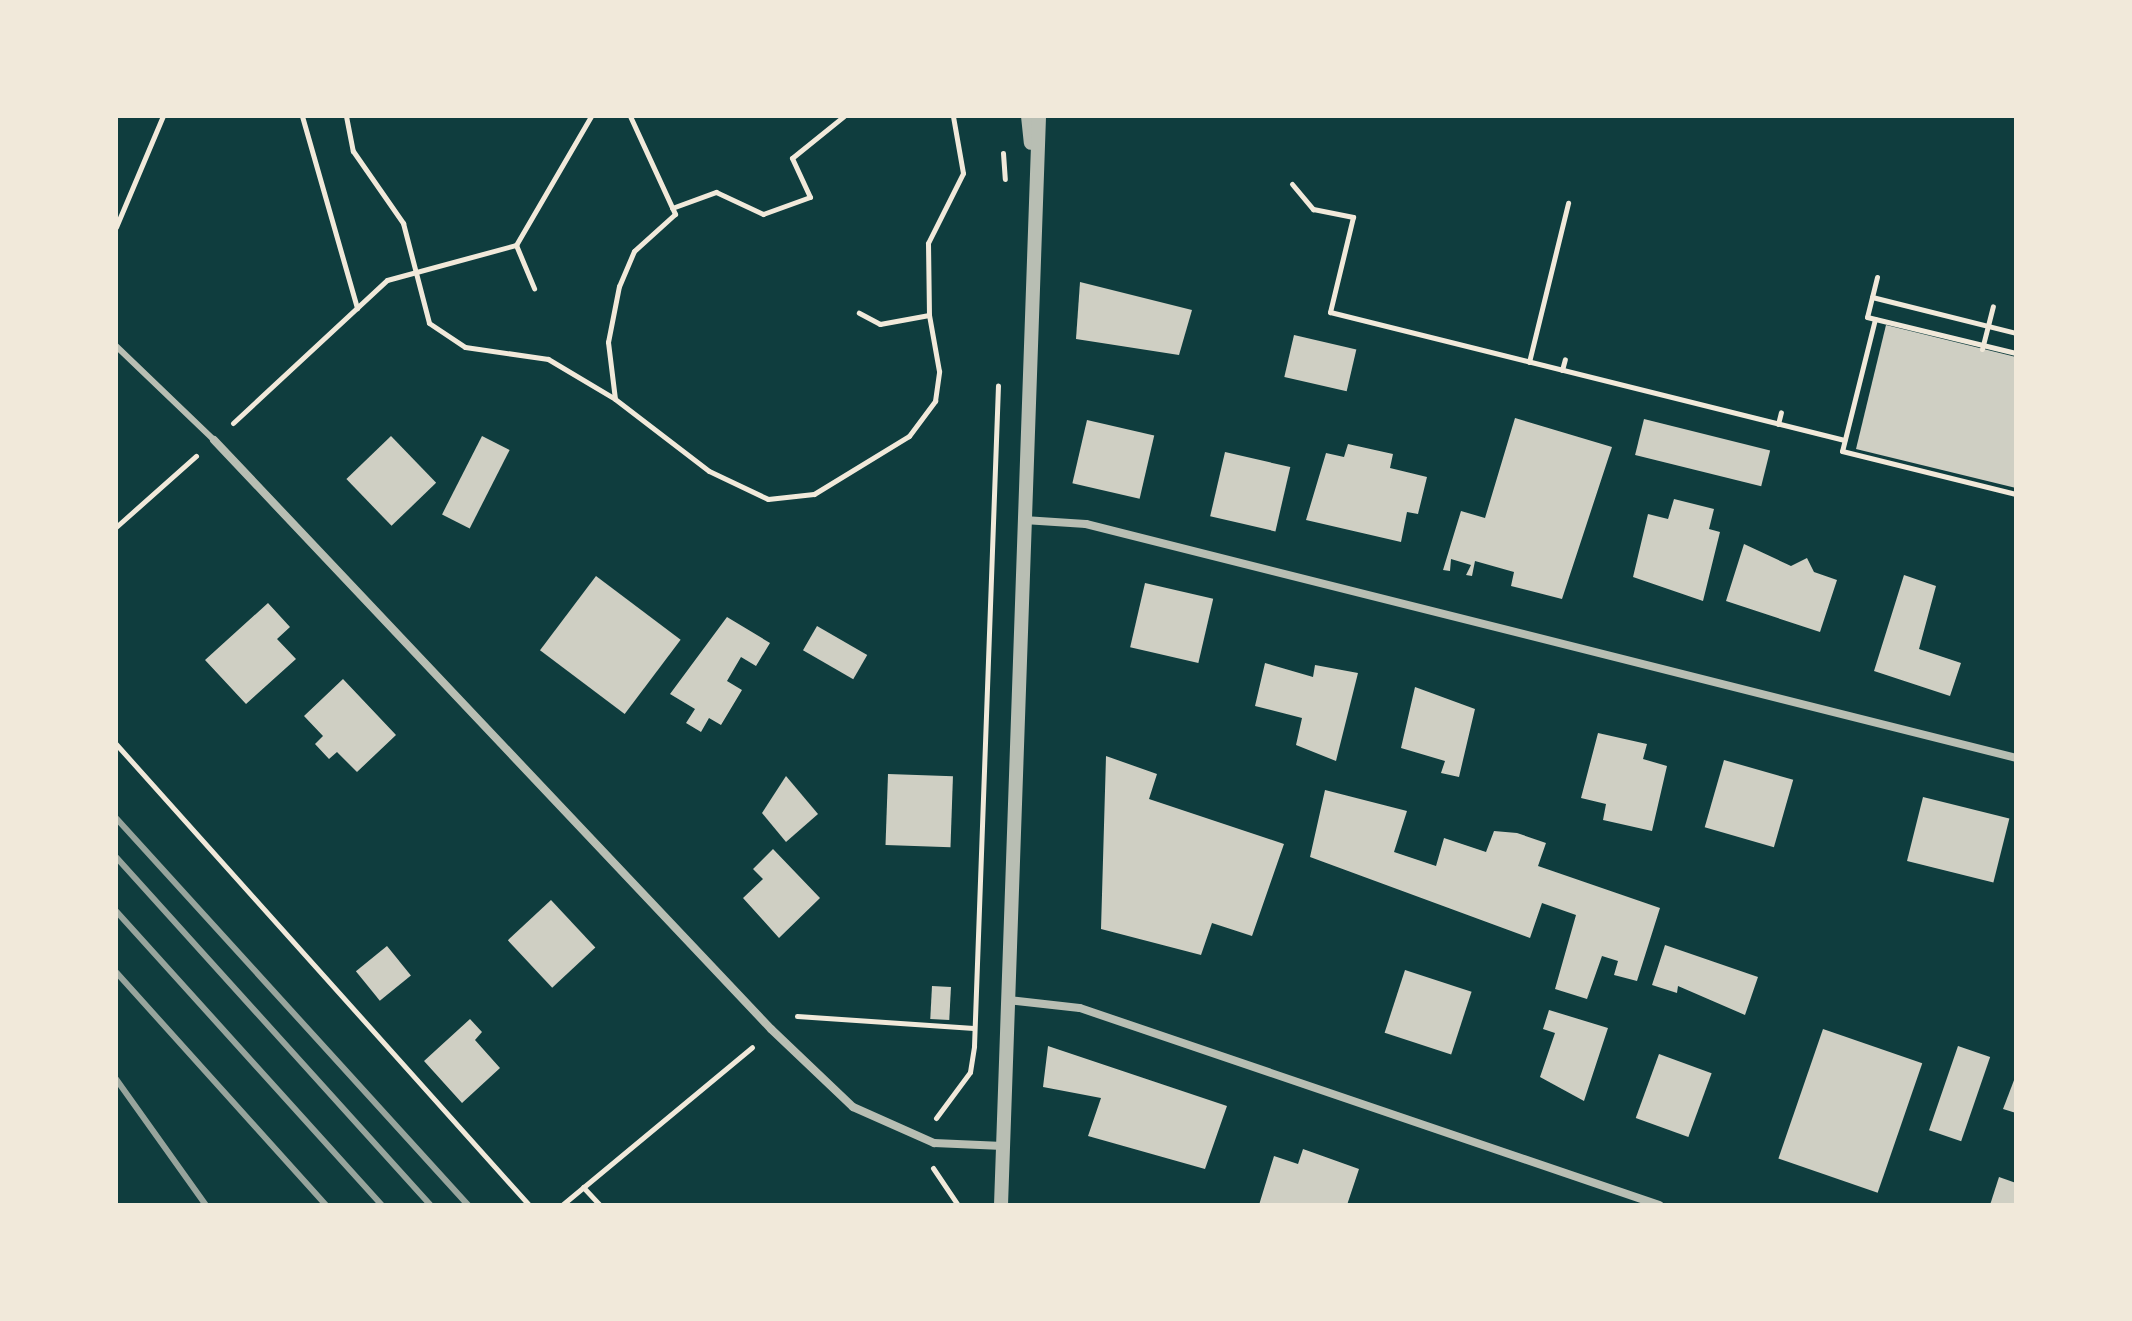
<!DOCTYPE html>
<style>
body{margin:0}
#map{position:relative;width:2132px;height:1321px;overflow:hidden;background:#0f3d3e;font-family:Lato,sans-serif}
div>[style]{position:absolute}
.building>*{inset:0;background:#cfcfc3;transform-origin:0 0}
.path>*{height:5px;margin:-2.5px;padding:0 2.5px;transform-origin:2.5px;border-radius:2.5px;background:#f1e9da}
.service>*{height:6px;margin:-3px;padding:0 3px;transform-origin:3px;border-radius:3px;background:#b8beb3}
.minor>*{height:8px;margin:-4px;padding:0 4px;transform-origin:4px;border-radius:4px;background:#b8beb3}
.tertiary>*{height:14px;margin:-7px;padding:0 7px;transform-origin:7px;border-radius:7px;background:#b8beb3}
.rail>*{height:6px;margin:-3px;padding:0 3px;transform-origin:3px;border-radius:3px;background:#97a49c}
span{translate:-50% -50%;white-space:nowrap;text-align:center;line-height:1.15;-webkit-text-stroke:8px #f1e9da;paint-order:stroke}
.frame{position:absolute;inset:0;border:118px solid #f1e9da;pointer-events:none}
</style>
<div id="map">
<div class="building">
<div style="clip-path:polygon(1080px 282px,1192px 310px,1179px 355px,1076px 339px)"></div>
<div style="clip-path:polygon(1886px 325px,2016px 357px,2016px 488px,1856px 449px)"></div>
<div style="left:1294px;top:335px;width:64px;height:43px;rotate:13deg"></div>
<div style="clip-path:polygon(1515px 418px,1612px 447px,1562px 599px,1511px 586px,1514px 572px,1475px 561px,1472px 576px,1466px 575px,1471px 565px,1451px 559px,1450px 571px,1443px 570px,1461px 511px,1485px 518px)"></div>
<div style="left:1644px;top:419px;width:130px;height:37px;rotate:14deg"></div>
<div style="left:1087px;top:420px;width:69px;height:65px;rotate:13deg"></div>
<div style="left:391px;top:436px;width:65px;height:62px;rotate:46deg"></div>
<div style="left:482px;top:436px;width:31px;height:88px;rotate:27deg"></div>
<div style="clip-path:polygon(1348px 444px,1393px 454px,1390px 468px,1427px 477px,1418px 514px,1407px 512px,1401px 542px,1306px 520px,1326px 453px,1344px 457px)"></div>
<div style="left:1225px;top:452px;width:67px;height:66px;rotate:13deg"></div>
<div style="clip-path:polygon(1674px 499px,1714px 509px,1709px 529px,1720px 532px,1703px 601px,1633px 577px,1648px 514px,1668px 519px)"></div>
<div style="clip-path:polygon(1744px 544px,1791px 566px,1807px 558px,1814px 572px,1837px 580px,1820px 632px,1726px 601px)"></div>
<div style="clip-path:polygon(1904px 575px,1936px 586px,1919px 649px,1961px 663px,1950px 696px,1874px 671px)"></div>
<div style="left:596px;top:576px;width:106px;height:93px;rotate:37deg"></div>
<div style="left:1145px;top:583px;width:70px;height:66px;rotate:13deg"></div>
<div style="clip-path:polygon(268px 603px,290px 627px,277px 639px,296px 659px,246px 704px,205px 660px)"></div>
<div style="clip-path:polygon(727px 617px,770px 643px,756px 666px,741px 657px,727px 681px,742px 690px,721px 725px,709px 718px,701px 732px,686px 723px,695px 709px,670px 694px)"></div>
<div style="left:817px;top:626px;width:58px;height:28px;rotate:30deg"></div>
<div style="clip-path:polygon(1265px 663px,1313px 677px,1315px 665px,1358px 673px,1336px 761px,1296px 745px,1302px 718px,1255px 706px)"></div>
<div style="clip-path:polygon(343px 679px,396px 735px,357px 772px,337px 752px,329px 759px,315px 744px,323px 736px,304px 716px)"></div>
<div style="clip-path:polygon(1415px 687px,1475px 709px,1459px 777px,1441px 773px,1445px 761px,1401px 748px)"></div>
<div style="clip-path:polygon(1598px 733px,1647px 744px,1643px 759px,1667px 766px,1652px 831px,1603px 820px,1606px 804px,1581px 798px)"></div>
<div style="clip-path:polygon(1106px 756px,1157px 774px,1149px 799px,1284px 844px,1252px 936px,1212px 923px,1201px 955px,1101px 929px)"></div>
<div style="left:1724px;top:760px;width:72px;height:70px;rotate:16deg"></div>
<div style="left:888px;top:774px;width:65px;height:71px;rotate:2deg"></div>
<div style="clip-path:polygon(786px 776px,818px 814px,786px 842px,762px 813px)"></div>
<div style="clip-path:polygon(1325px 790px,1407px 811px,1394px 852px,1436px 866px,1444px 838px,1486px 852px,1494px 831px,1517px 833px,1546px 843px,1538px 866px,1660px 908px,1637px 981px,1614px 975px,1618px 961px,1602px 956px,1587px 999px,1555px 989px,1576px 915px,1542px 903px,1530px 938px,1310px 857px)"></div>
<div style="left:1923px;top:797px;width:89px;height:66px;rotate:14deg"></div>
<div style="clip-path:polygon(773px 849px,820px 898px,779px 938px,743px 898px,763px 879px,753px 869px)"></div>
<div style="left:551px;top:900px;width:65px;height:59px;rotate:47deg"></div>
<div style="clip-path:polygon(1665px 945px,1758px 977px,1745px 1015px,1678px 986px,1677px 993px,1652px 985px)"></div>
<div style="left:387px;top:946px;width:38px;height:40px;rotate:51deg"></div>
<div style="left:1405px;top:970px;width:70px;height:66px;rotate:18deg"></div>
<div style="left:932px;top:986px;width:19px;height:33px;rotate:3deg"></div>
<div style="clip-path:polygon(1549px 1010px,1608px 1028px,1584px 1101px,1540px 1077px,1555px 1033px,1543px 1029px)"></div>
<div style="clip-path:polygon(470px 1019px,482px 1032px,475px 1040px,500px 1068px,462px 1103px,424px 1061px)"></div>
<div style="left:1823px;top:1029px;width:105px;height:137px;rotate:19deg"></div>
<div style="clip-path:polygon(1048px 1046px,1227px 1106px,1205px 1169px,1088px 1136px,1101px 1098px,1043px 1087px)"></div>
<div style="left:1958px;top:1046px;width:34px;height:89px;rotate:19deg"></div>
<div style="left:1659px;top:1054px;width:56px;height:68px;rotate:20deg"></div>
<div style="clip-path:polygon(2016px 1075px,2016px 1113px,2003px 1109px)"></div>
<div style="clip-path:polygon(1303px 1149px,1359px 1169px,1347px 1205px,1259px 1205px,1274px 1156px,1298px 1164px)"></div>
<div style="clip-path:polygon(1999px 1177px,2016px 1183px,2016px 1205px,1990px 1205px)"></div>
</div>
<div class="path">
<div style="left:302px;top:116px;width:200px;rotate:74deg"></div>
<div style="left:346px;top:116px;width:36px;rotate:79deg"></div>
<div style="left:353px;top:151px;width:88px;rotate:55.2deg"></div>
<div style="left:403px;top:223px;width:103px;rotate:75.4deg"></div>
<div style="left:429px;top:323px;width:43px;rotate:33.7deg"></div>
<div style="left:465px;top:347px;width:84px;rotate:8.2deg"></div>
<div style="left:548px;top:359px;width:78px;rotate:30.8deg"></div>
<div style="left:630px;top:116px;width:108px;rotate:65.3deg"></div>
<div style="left:675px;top:214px;width:55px;rotate:137.9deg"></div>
<div style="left:634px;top:251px;width:38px;rotate:113deg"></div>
<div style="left:619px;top:286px;width:57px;rotate:101.1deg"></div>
<div style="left:608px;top:342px;width:57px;rotate:83deg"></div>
<div style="left:615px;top:399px;width:118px;rotate:37.5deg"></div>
<div style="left:709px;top:471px;width:65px;rotate:25.4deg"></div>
<div style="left:768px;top:499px;width:46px;rotate:-6.2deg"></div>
<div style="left:814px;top:494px;width:111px;rotate:-31.4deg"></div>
<div style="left:909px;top:436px;width:44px;rotate:-53.4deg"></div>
<div style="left:935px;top:401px;width:30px;rotate:-82deg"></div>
<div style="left:939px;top:371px;width:57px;rotate:-100.1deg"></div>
<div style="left:929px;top:315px;width:50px;rotate:169.6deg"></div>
<div style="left:880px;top:324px;width:24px;rotate:-152deg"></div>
<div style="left:1003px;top:153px;width:26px;rotate:86deg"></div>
<div style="left:1292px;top:184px;width:33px;rotate:50deg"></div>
<div style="left:1313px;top:209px;width:41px;rotate:11.3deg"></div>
<div style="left:1353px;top:217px;width:98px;rotate:103.6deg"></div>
<div style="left:1330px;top:312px;width:530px;rotate:13.98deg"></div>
<div style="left:672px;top:208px;width:47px;rotate:-20deg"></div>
<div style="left:716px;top:192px;width:52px;rotate:25.1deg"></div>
<div style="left:763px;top:214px;width:50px;rotate:-19.9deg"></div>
<div style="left:810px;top:197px;width:43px;rotate:-114.8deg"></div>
<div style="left:792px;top:158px;width:67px;rotate:-38.9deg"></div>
<div style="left:116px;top:227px;width:121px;rotate:-67.1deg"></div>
<div style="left:516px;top:245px;width:47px;rotate:67.3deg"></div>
<div style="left:1877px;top:277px;width:41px;rotate:104deg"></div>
<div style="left:1867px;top:317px;width:153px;rotate:13.6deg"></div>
<div style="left:1872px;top:297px;width:148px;rotate:14deg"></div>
<div style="left:929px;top:315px;width:72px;rotate:-90.8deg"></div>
<div style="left:928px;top:243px;width:78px;rotate:-63.4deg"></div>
<div style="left:963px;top:173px;width:58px;rotate:-100deg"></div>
<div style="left:1875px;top:319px;width:136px;rotate:104deg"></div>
<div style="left:1842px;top:451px;width:179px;rotate:13.9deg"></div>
<div style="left:1982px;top:349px;width:44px;rotate:-75.7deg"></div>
<div style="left:1529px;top:362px;width:164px;rotate:-76.2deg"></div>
<div style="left:1562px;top:370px;width:11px;rotate:-75deg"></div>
<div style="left:233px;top:423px;width:210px;rotate:-42.9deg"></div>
<div style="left:387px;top:280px;width:134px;rotate:-15.2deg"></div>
<div style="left:516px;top:245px;width:149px;rotate:-59.8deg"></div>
<div style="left:1778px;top:424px;width:12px;rotate:-76deg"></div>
<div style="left:116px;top:527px;width:107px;rotate:-41.6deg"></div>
<div style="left:116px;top:744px;width:619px;rotate:48.14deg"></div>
<div style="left:797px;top:1016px;width:177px;rotate:3.9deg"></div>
<div style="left:936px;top:1118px;width:57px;rotate:-53.5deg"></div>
<div style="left:970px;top:1072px;width:26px;rotate:-81deg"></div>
<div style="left:974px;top:1046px;width:661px;rotate:-87.92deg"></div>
<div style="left:933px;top:1168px;width:45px;rotate:56deg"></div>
<div style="left:583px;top:1187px;width:25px;rotate:47deg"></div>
<div style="left:562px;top:1205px;width:247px;rotate:-39.7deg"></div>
</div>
<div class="service">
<div style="left:116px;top:346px;width:136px;rotate:43.8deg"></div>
</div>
<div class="minor">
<div style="left:214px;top:440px;width:811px;rotate:46.6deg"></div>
<div style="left:771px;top:1029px;width:113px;rotate:43.6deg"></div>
<div style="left:853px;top:1107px;width:89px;rotate:24deg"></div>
<div style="left:934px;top:1143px;width:69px;rotate:2.5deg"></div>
<div style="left:1024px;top:520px;width:62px;rotate:3.7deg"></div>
<div style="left:1086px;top:524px;width:959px;rotate:14.12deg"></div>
<div style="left:1008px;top:1000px;width:72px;rotate:6.3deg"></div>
<div style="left:1080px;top:1008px;width:612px;rotate:18.79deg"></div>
</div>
<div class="tertiary">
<div style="left:1028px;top:116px;width:27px;rotate:84deg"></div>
<div style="left:1001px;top:1205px;width:1090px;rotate:-88deg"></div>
</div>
<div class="rail">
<div style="left:116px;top:818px;width:523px;rotate:47.71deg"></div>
<div style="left:116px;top:857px;width:469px;rotate:47.9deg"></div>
<div style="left:116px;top:911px;width:396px;rotate:47.9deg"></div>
<div style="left:116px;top:972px;width:314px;rotate:48deg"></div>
<div style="left:116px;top:1079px;width:155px;rotate:54.5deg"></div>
</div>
<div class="frame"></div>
</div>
